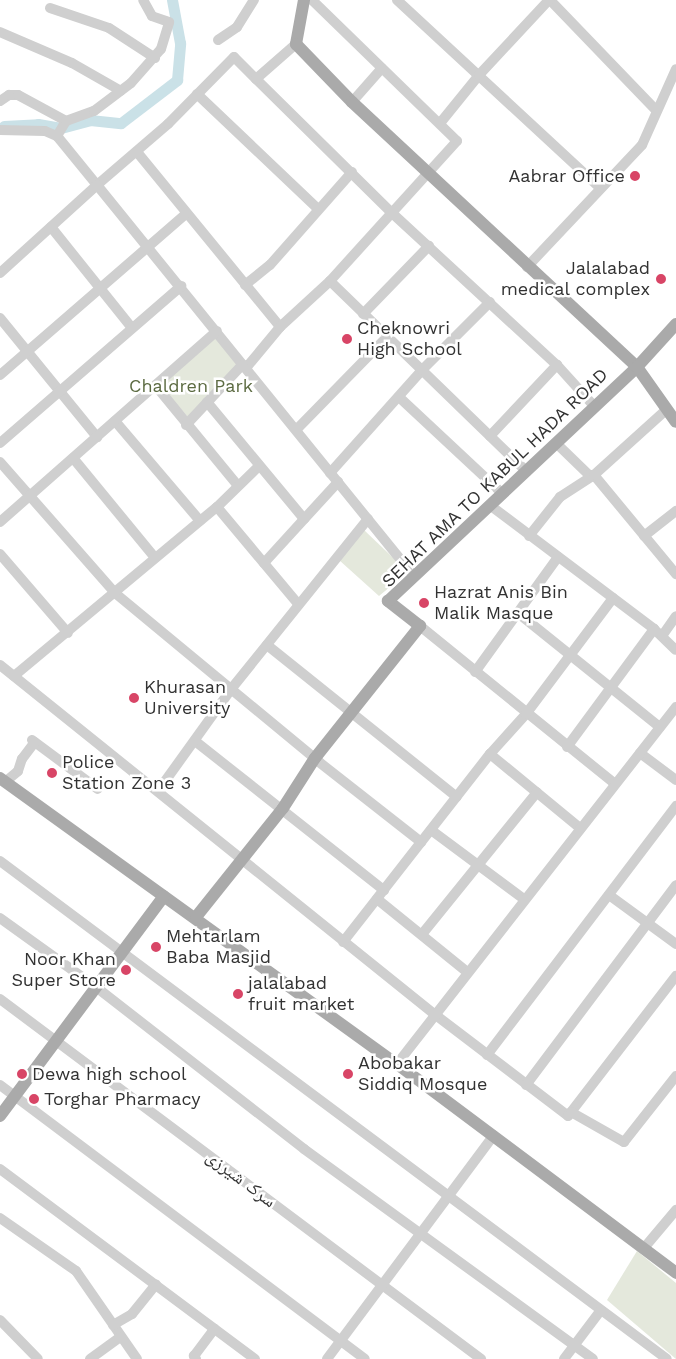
<!DOCTYPE html>
<meta charset="utf-8">
<style>
body{margin:0}
#map{position:relative;width:676px;height:1359px;overflow:hidden;background:#fff;font-family:"Work Sans","Noto Naskh Arabic",sans-serif}
div>[style]{position:absolute}
.green>*{inset:0;background:#e4e8dc}
.river>*{height:11px;margin:-5.5px;padding:0 5.5px;transform-origin:5.5px;border-radius:5.5px;background:#cae1e7}
.minor>*{height:10px;margin:-5px;padding:0 5px;transform-origin:5px;border-radius:5px;background:#cfcfcf}
.major>*{height:12px;margin:-6px;padding:0 6px;transform-origin:6px;border-radius:6px;background:#aaa}
.dots>*{width:14px;height:14px;translate:-50% -50%;box-sizing:border-box;border:2px solid #fff;border-radius:50%}
span{translate:-50% -50%;white-space:nowrap;text-align:center;line-height:1.15;-webkit-text-stroke:5px #fff;paint-order:stroke}
.poi-label{font-size:18px;color:#323232}
.right{translate:-100% -50%;text-align:right}
.left{translate:0 -50%;text-align:left}
.park-label{font-size:18px;color:#5c6b42}
.street-label{font-size:18px;color:#323232}
</style>
<div id="map">
<div class="green">
<div style="clip-path:polygon(215px 335px,239px 366px,189px 418px,160px 386px)"></div>
<div style="clip-path:polygon(364px 530px,408px 572px,379px 596px,339px 560px)"></div>
<div style="clip-path:polygon(637px 1251px,676px 1283px,676px 1359px,607px 1300px)"></div>
</div>
<div class="river">
<div style="left:4px;top:126px;width:34px;rotate:-3deg"></div>
<div style="left:38px;top:124px;width:23px;rotate:10deg"></div>
<div style="left:61px;top:128px;width:30px;rotate:-15deg"></div>
<div style="left:90px;top:120px;width:31px;rotate:6deg"></div>
<div style="left:121px;top:123px;width:71px;rotate:-37.5deg"></div>
<div style="left:177px;top:80px;width:37px;rotate:-85deg"></div>
<div style="left:180px;top:43px;width:44px;rotate:-100.5deg"></div>
</div>
<div class="minor">
<div style="left:397px;top:0;width:277px;rotate:42.8deg"></div>
<div style="left:550px;top:0;width:153px;rotate:46.1deg"></div>
<div style="left:50px;top:8px;width:62px;rotate:18.7deg"></div>
<div style="left:109px;top:28px;width:55px;rotate:33.1deg"></div>
<div style="left:0;top:32px;width:78px;rotate:23.3deg"></div>
<div style="left:72px;top:63px;width:56px;rotate:29.7deg"></div>
<div style="left:218px;top:40px;width:23px;rotate:-34deg"></div>
<div style="left:237px;top:27px;width:32px;rotate:-58deg"></div>
<div style="left:256px;top:79px;width:191px;rotate:44.6deg"></div>
<div style="left:392px;top:213px;width:224px;rotate:42.7deg"></div>
<div style="left:557px;top:365px;width:55px;rotate:47.9deg"></div>
<div style="left:197px;top:94px;width:166px;rotate:43.5deg"></div>
<div style="left:0;top:101px;width:11px;rotate:-34deg"></div>
<div style="left:9px;top:95px;width:9px"></div>
<div style="left:18px;top:95px;width:55px;rotate:28.4deg"></div>
<div style="left:352px;top:102px;width:45px;rotate:-48.6deg"></div>
<div style="left:441px;top:122px;width:60px;rotate:-51deg"></div>
<div style="left:479px;top:75px;width:103px;rotate:-47deg"></div>
<div style="left:0;top:130px;width:45px;rotate:1.3deg"></div>
<div style="left:45px;top:131px;width:13px;rotate:23deg"></div>
<div style="left:57px;top:136px;width:63px;rotate:50.8deg"></div>
<div style="left:97px;top:185px;width:94px;rotate:-40.7deg"></div>
<div style="left:168px;top:124px;width:94px;rotate:-45.4deg"></div>
<div style="left:234px;top:57px;width:31px;rotate:45deg"></div>
<div style="left:256px;top:79px;width:53px;rotate:-41.2deg"></div>
<div style="left:57px;top:136px;width:17px;rotate:-59deg"></div>
<div style="left:66px;top:121px;width:30px;rotate:-20deg"></div>
<div style="left:94px;top:111px;width:46px;rotate:-37.1deg"></div>
<div style="left:131px;top:83px;width:45px;rotate:-48.6deg"></div>
<div style="left:161px;top:49px;width:28px;rotate:-73deg"></div>
<div style="left:169px;top:22px;width:18px;rotate:-161deg"></div>
<div style="left:152px;top:16px;width:18px;rotate:-119deg"></div>
<div style="left:137px;top:152px;width:226px;rotate:50.7deg"></div>
<div style="left:51px;top:227px;width:129px;rotate:51.3deg"></div>
<div style="left:527px;top:267px;width:168px;rotate:-46.7deg"></div>
<div style="left:642px;top:145px;width:83px;rotate:-65.9deg"></div>
<div style="left:0;top:273px;width:131px;rotate:-42.2deg"></div>
<div style="left:97px;top:185px;width:502px;rotate:50.98deg"></div>
<div style="left:330px;top:281px;width:274px;rotate:44.1deg"></div>
<div style="left:245px;top:285px;width:32px;rotate:-39deg"></div>
<div style="left:270px;top:265px;width:124px;rotate:-48.6deg"></div>
<div style="left:363px;top:314px;width:95px;rotate:-45.9deg"></div>
<div style="left:0;top:318px;width:154px;rotate:50.8deg"></div>
<div style="left:246px;top:368px;width:53px;rotate:-50.3deg"></div>
<div style="left:280px;top:327px;width:68px;rotate:-42.6deg"></div>
<div style="left:330px;top:281px;width:189px;rotate:-47.8deg"></div>
<div style="left:457px;top:141px;width:202px;rotate:-135.8deg"></div>
<div style="left:0;top:375px;width:245px;rotate:-40.9deg"></div>
<div style="left:156px;top:386px;width:129px;rotate:50.6deg"></div>
<div style="left:400px;top:398px;width:139px;rotate:43deg"></div>
<div style="left:207px;top:402px;width:152px;rotate:50.3deg"></div>
<div style="left:115px;top:421px;width:131px;rotate:49.6deg"></div>
<div style="left:186px;top:425px;width:83px;rotate:-46.9deg"></div>
<div style="left:297px;top:429px;width:129px;rotate:-45.6deg"></div>
<div style="left:490px;top:436px;width:98px;rotate:-46.7deg"></div>
<div style="left:0;top:443px;width:240px;rotate:-40.9deg"></div>
<div style="left:556px;top:443px;width:46px;rotate:44.1deg"></div>
<div style="left:589px;top:475px;width:5px"></div>
<div style="left:594px;top:475px;width:129px;rotate:50.4deg"></div>
<div style="left:73px;top:458px;width:129px;rotate:50.6deg"></div>
<div style="left:0;top:462px;width:174px;rotate:48.7deg"></div>
<div style="left:115px;top:593px;width:265px;rotate:39.6deg"></div>
<div style="left:319px;top:762px;width:130px;rotate:38.1deg"></div>
<div style="left:330px;top:473px;width:138px;rotate:-48.2deg"></div>
<div style="left:422px;top:370px;width:96px;rotate:-45deg"></div>
<div style="left:491px;top:506px;width:204px;rotate:37deg"></div>
<div style="left:654px;top:629px;width:30px;rotate:44deg"></div>
<div style="left:217px;top:507px;width:126px;rotate:50.1deg"></div>
<div style="left:0;top:522px;width:289px;rotate:-41.4deg"></div>
<div style="left:529px;top:536px;width:50px;rotate:-51.5deg"></div>
<div style="left:560px;top:497px;width:40px;rotate:-32.9deg"></div>
<div style="left:594px;top:475px;width:97px;rotate:-42.1deg"></div>
<div style="left:644px;top:536px;width:41px;rotate:-38deg"></div>
<div style="left:0;top:554px;width:104px;rotate:49.3deg"></div>
<div style="left:264px;top:563px;width:110px;rotate:-47.6deg"></div>
<div style="left:518px;top:613px;width:182px;rotate:38.8deg"></div>
<div style="left:420px;top:626px;width:251px;rotate:39deg"></div>
<div style="left:662px;top:636px;width:24px;rotate:-55deg"></div>
<div style="left:267px;top:645px;width:243px;rotate:38.7deg"></div>
<div style="left:0;top:665px;width:556px;rotate:38.79deg"></div>
<div style="left:433px;top:1013px;width:170px;rotate:37.3deg"></div>
<div style="left:568px;top:1116px;width:177px;rotate:-52.4deg"></div>
<div style="left:475px;top:672px;width:142px;rotate:-54.2deg"></div>
<div style="left:14px;top:676px;width:264px;rotate:-39.8deg"></div>
<div style="left:217px;top:507px;width:59px;rotate:-44.3deg"></div>
<div style="left:32px;top:740px;width:82px;rotate:36.6deg"></div>
<div style="left:195px;top:741px;width:241px;rotate:38.3deg"></div>
<div style="left:567px;top:747px;width:147px;rotate:-53.6deg"></div>
<div style="left:640px;top:753px;width:45px;rotate:36.9deg"></div>
<div style="left:490px;top:754px;width:117px;rotate:39.4deg"></div>
<div style="left:5px;top:782px;width:17px;rotate:-40deg"></div>
<div style="left:18px;top:771px;width:13px;rotate:-72deg"></div>
<div style="left:22px;top:759px;width:21px;rotate:-53deg"></div>
<div style="left:158px;top:791px;width:127px;rotate:-54.3deg"></div>
<div style="left:232px;top:688px;width:217px;rotate:-51.2deg"></div>
<div style="left:431px;top:830px;width:116px;rotate:36.6deg"></div>
<div style="left:0;top:861px;width:832px;rotate:36.75deg"></div>
<div style="left:609px;top:895px;width:83px;rotate:36.2deg"></div>
<div style="left:377px;top:899px;width:114px;rotate:39deg"></div>
<div style="left:0;top:918px;width:118px;rotate:35.7deg"></div>
<div style="left:96px;top:987px;width:264px;rotate:37.9deg"></div>
<div style="left:304px;top:1149px;width:357px;rotate:36deg"></div>
<div style="left:423px;top:933px;width:181px;rotate:-51deg"></div>
<div style="left:343px;top:942px;width:239px;rotate:-52deg"></div>
<div style="left:490px;top:754px;width:54px;rotate:-48deg"></div>
<div style="left:526px;top:714px;width:145px;rotate:-53.1deg"></div>
<div style="left:0;top:999px;width:601px;rotate:36.81deg"></div>
<div style="left:487px;top:1055px;width:313px;rotate:-52.8deg"></div>
<div style="left:397px;top:1064px;width:453px;rotate:-52deg"></div>
<div style="left:0;top:1085px;width:456px;rotate:36.9deg"></div>
<div style="left:526px;top:1085px;width:250px;rotate:-53.1deg"></div>
<div style="left:571px;top:1112px;width:61px;rotate:29.5deg"></div>
<div style="left:624px;top:1142px;width:84px;rotate:-51.8deg"></div>
<div style="left:0;top:1169px;width:318px;rotate:36.7deg"></div>
<div style="left:0;top:1218px;width:93px;rotate:34.9deg"></div>
<div style="left:76px;top:1271px;width:107px;rotate:55.3deg"></div>
<div style="left:644px;top:1248px;width:50px;rotate:-49.9deg"></div>
<div style="left:0;top:1320px;width:54px;rotate:45.7deg"></div>
<div style="left:113px;top:1325px;width:22px;rotate:-30deg"></div>
<div style="left:132px;top:1314px;width:38px;rotate:-51deg"></div>
<div style="left:90px;top:1359px;width:37px;rotate:-36deg"></div>
<div style="left:196px;top:1359px;width:4px;rotate:-124deg"></div>
<div style="left:194px;top:1356px;width:34px;rotate:-53deg"></div>
<div style="left:327px;top:1359px;width:279px;rotate:-53.3deg"></div>
<div style="left:564px;top:1359px;width:61px;rotate:-52.9deg"></div>
</div>
<div class="major">
<div style="left:304px;top:0;width:45px;rotate:100.3deg"></div>
<div style="left:296px;top:44px;width:81px;rotate:46deg"></div>
<div style="left:352px;top:102px;width:389px;rotate:42.9deg"></div>
<div style="left:637px;top:367px;width:67px;rotate:54.7deg"></div>
<div style="left:0;top:778px;width:489px;rotate:35.8deg"></div>
<div style="left:397px;top:1064px;width:349px;rotate:36.8deg"></div>
<div style="left:196px;top:917px;width:139px;rotate:-51.4deg"></div>
<div style="left:283px;top:808px;width:59px;rotate:-57.4deg"></div>
<div style="left:315px;top:758px;width:169px;rotate:-51.5deg"></div>
<div style="left:420px;top:626px;width:41px;rotate:-142deg"></div>
<div style="left:388px;top:601px;width:342px;rotate:-43.2deg"></div>
<div style="left:637px;top:367px;width:58px;rotate:-47.8deg"></div>
<div style="left:0;top:1116px;width:274px;rotate:-53.3deg"></div>
</div>
<div class="dots">
<div style="left:635px;top:176px;background:#d84566"></div>
<div style="left:661px;top:279px;background:#d84566"></div>
<div style="left:347px;top:339px;background:#d84566"></div>
<div style="left:424px;top:603px;background:#d84566"></div>
<div style="left:134px;top:698px;background:#d84566"></div>
<div style="left:52px;top:773px;background:#d84566"></div>
<div style="left:156px;top:947px;background:#d84566"></div>
<div style="left:126px;top:970px;background:#d84566"></div>
<div style="left:238px;top:994px;background:#d84566"></div>
<div style="left:22px;top:1074px;background:#d84566"></div>
<div style="left:348px;top:1074px;background:#d84566"></div>
<div style="left:34px;top:1099px;background:#d84566"></div>
</div>
<div class="poi-label">
<span class="right" style="left:625px;top:176px">Aabrar Office</span>
<span class="right" style="left:650px;top:279px">Jalalabad<br>medical complex</span>
<span class="left" style="left:357px;top:339px">Cheknowri<br>High School</span>
<span class="left" style="left:434px;top:603px">Hazrat Anis Bin<br>Malik Masque</span>
<span class="left" style="left:144px;top:698px">Khurasan<br>University</span>
<span class="left" style="left:62px;top:773px">Police<br>Station Zone 3</span>
<span class="left" style="left:166px;top:947px">Mehtarlam<br>Baba Masjid</span>
<span class="right" style="left:116px;top:970px">Noor Khan<br>Super Store</span>
<span class="left" style="left:248px;top:994px">jalalabad<br>fruit market</span>
<span class="left" style="left:358px;top:1074px">Abobakar<br>Siddiq Mosque</span>
<span class="left" style="left:32px;top:1074px">Dewa high school</span>
<span class="left" style="left:44px;top:1099px">Torghar Pharmacy</span>
</div>
<div class="park-label">
<span style="left:191px;top:386px">Chaldren Park</span>
</div>
<div class="street-label">
<span style="left:495px;top:478px;rotate:-44deg">SEHAT AMA TO KABUL HADA ROAD</span>
<span style="left:241px;top:1179px;rotate:37deg">سرک شیرزی</span>
</div>
</div>
